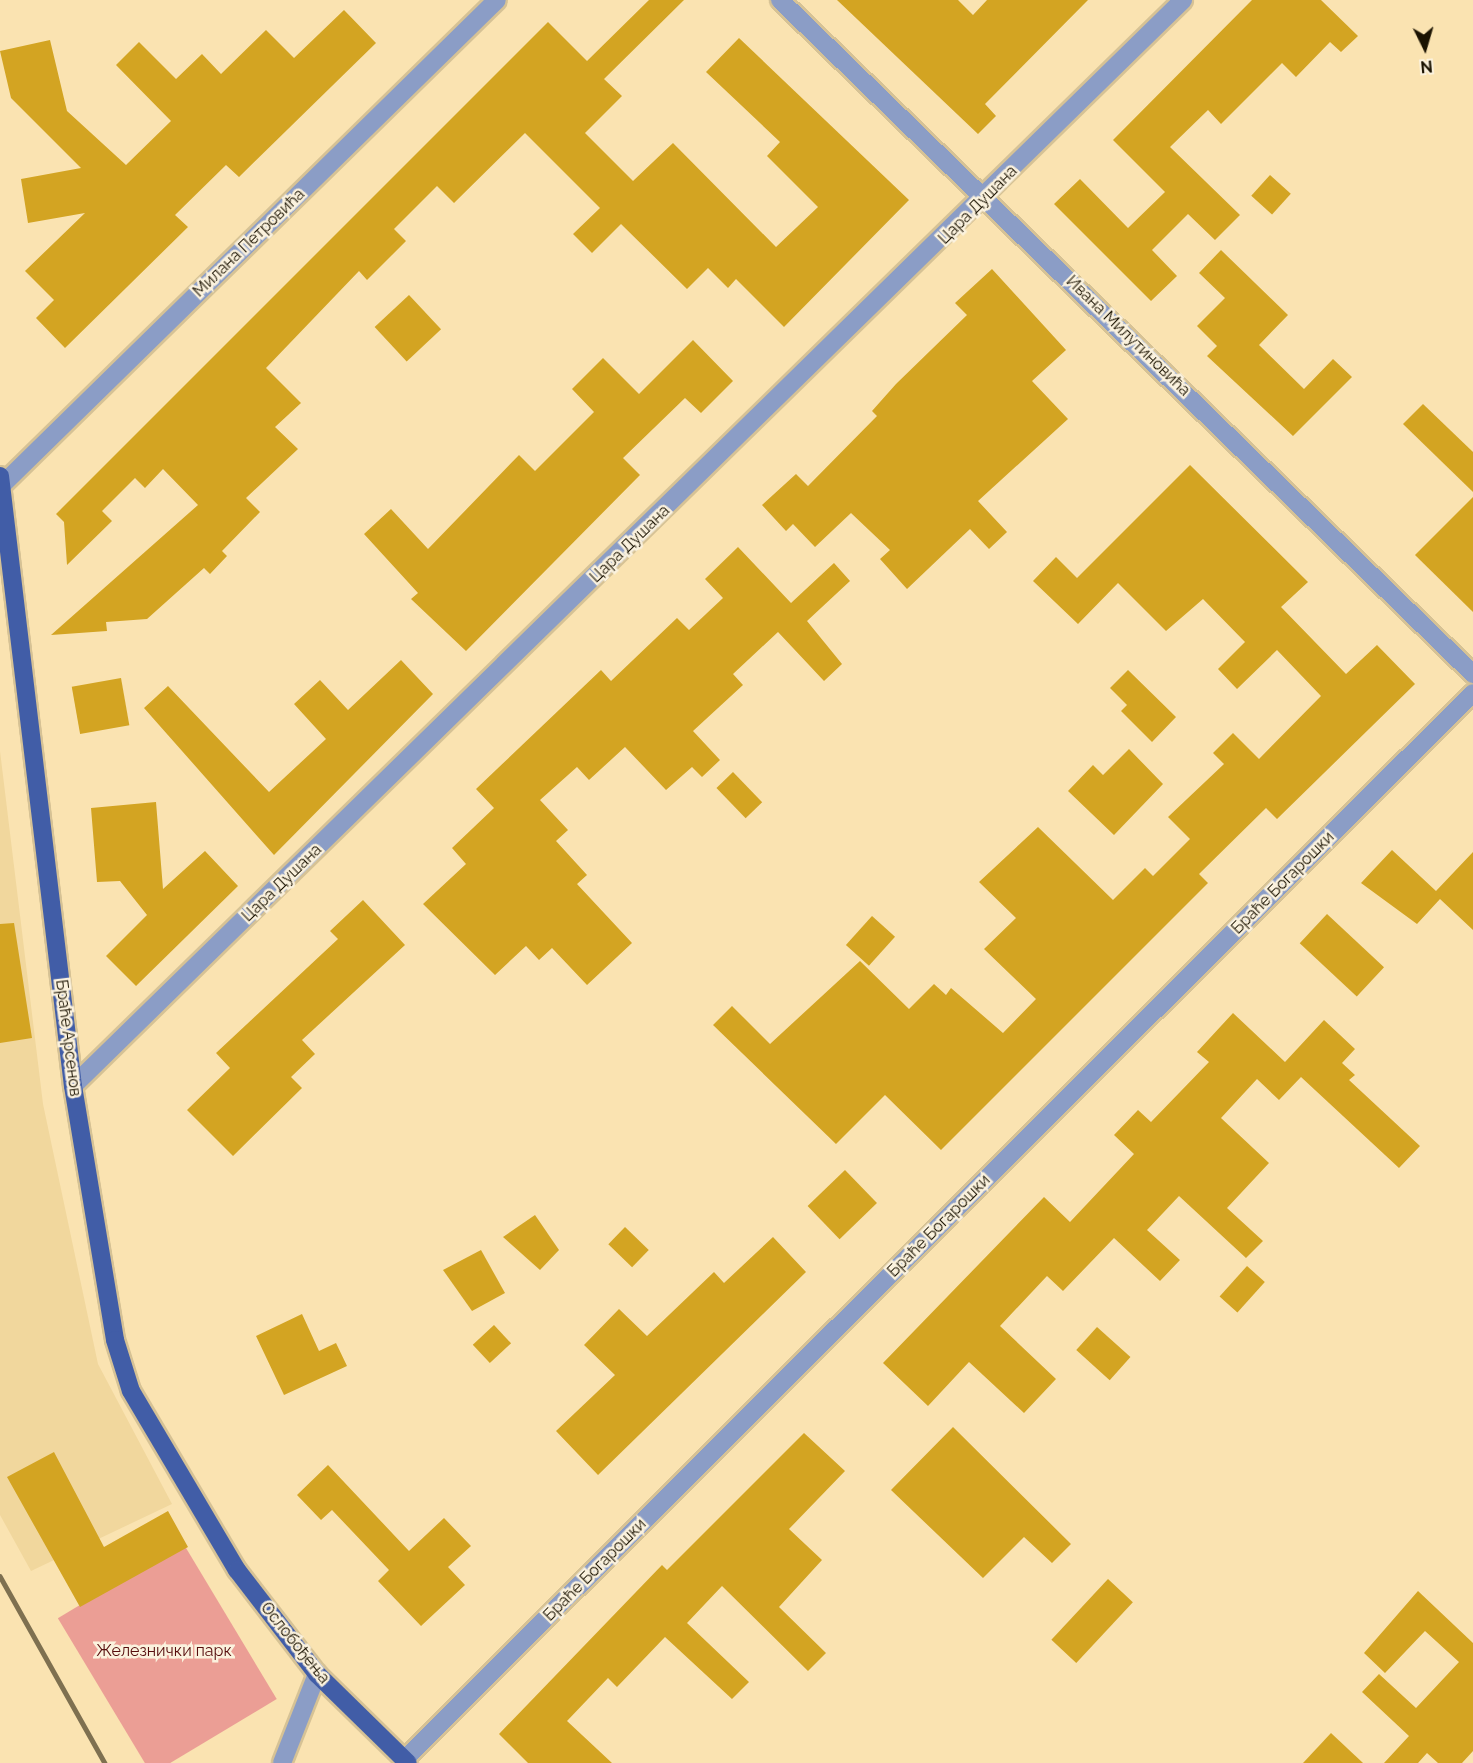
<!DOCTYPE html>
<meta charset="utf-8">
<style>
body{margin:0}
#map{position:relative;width:1473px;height:1763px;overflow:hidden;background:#fae3b1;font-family:Raleway,sans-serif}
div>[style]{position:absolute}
.built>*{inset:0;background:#f1d79d}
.green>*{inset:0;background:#eb9e95;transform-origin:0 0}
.building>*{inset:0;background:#d3a422;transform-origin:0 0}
.roads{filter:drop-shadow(2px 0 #d6c295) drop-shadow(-2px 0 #d6c295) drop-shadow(0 2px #d6c295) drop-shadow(0 -2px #d6c295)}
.minor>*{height:18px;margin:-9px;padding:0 9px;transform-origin:9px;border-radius:9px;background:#8b9dc6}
.major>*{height:18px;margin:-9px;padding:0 9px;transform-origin:9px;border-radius:9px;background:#415da7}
.rail>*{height:4.5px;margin:-2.25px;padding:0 2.25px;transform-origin:2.25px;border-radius:2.25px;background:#7e7050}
span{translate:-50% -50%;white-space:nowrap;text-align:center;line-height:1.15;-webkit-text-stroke:5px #fbf2de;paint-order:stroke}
.street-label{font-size:16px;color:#1b1302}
.park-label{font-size:16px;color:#560d0d}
.north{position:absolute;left:1395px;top:18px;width:60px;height:60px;-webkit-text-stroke:4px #fbf2de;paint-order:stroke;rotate:175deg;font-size:16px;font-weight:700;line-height:24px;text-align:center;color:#1b1302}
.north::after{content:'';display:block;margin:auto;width:21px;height:27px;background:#1b1302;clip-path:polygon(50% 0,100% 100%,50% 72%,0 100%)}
</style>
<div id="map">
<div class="built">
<div style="clip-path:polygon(0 751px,43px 1104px,98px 1364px,172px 1504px,31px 1571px,0 1515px)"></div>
</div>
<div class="green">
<div style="left:183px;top:1543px;width:182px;height:146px;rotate:59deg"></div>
</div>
<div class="building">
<div style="clip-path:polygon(649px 0,684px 0,604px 79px,622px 96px,585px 133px,633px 181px,673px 143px,776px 247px,818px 207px,767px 156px,780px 142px,706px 72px,739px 38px,909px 200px,784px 327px,736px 279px,728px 288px,708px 268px,687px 289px,621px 224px,592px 253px,573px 234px,600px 208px,525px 133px,454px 203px,437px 186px,394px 229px,406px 241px,367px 280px,359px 271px,266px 368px,301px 403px,275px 427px,298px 449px,246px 498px,260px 512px,222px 551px,227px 556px,210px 574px,204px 568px,147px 619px,106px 622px,107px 631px,51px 635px,198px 505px,163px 469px,145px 488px,135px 478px,102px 511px,112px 521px,67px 565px,64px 522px,56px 514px,548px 22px,587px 61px)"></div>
<div style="clip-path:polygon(837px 0,958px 0,973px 15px,987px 0,1088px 0,985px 104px,996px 116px,978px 134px)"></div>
<div style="clip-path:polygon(1252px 0,1321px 0,1358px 36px,1341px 52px,1330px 42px,1296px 77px,1282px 63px,1221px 124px,1208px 110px,1170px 147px,1240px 215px,1215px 240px,1188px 214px,1152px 250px,1177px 276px,1151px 301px,1054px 204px,1080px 179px,1128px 228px,1165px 192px,1113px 140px)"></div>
<div style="clip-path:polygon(344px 10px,376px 43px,239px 177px,226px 165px,175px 215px,188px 227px,65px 348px,36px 318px,54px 300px,25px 271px,85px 213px,28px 223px,21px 179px,81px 168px,11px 98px,0 51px,50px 40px,67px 111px,126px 165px,171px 121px,116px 65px,139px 42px,176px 79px,202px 54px,221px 74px,266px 30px,294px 58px)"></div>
<div style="left:1270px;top:175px;width:28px;height:28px;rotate:42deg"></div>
<div style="clip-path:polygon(1221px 250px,1288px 315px,1259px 345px,1304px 389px,1333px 359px,1352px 377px,1293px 436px,1207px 356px,1217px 346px,1197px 326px,1225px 298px,1199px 273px)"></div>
<div style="clip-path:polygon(992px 269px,1066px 350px,1032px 381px,1068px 419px,978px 501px,1007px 532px,989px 549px,970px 529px,907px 589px,880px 559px,890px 550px,851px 513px,815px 547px,793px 524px,786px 531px,762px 505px,796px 474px,808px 486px,877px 416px,872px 411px,896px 384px,967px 315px,955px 303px)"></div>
<div style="left:409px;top:295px;width:47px;height:47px;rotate:47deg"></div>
<div style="clip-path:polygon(693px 340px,733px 381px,701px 413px,685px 398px,623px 458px,640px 475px,466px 651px,411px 599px,418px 593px,364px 534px,391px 509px,428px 549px,519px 455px,535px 471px,594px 412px,572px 389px,603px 358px,639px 394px)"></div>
<div style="clip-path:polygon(1423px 404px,1473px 452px,1473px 492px,1403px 424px)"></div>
<div style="clip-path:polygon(1190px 465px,1308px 582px,1281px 607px,1346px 674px,1377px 645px,1415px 684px,1277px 819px,1266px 808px,1199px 874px,1208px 883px,941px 1150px,885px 1095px,836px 1144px,713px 1025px,732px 1006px,770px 1044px,860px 961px,909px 1009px,934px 984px,946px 995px,951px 988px,1003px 1033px,1036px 999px,984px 949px,1016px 918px,979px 882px,1038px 827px,1113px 900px,1145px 868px,1153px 876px,1190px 839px,1168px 817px,1224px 764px,1213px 753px,1233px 733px,1259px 759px,1321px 696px,1277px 650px,1237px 689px,1218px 669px,1245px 642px,1203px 599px,1166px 631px,1118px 583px,1078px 624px,1033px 581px,1056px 557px,1077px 578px)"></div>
<div style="clip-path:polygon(1473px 497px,1473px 612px,1415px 555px)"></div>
<div style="clip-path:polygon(738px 547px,791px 603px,834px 563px,850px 581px,807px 621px,842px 664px,824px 681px,778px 632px,733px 674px,743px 685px,693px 731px,720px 760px,702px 777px,692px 767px,666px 790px,625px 747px,589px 780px,577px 767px,540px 800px,568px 830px,556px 841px,587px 875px,577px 884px,632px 943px,587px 985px,552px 948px,539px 960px,526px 946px,495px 975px,423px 904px,466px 864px,452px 848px,494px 808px,476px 789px,601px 670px,611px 681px,677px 618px,689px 630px,723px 598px,705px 579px)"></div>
<div style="clip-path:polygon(401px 660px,433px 694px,274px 855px,144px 708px,168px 686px,269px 792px,326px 739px,294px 704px,320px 680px,348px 710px)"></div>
<div style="clip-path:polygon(1128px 670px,1176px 717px,1152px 742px,1121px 711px,1127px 705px,1110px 688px)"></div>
<div style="left:121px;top:678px;width:48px;height:50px;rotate:80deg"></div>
<div style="clip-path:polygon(1129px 749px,1163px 784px,1114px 835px,1068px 791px,1093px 765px,1103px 775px)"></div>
<div style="left:733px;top:772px;width:42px;height:23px;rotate:46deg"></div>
<div style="clip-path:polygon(156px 802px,163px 889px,205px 851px,238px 886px,136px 986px,106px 956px,147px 915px,120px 881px,97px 882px,91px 808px)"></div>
<div style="clip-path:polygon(1392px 850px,1436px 891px,1473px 852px,1473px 930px,1440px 899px,1417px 924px,1361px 883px)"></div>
<div style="clip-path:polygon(363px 900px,405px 945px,302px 1040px,315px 1054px,291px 1077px,302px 1088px,233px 1156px,187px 1110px,230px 1068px,216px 1053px,338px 939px,330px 931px)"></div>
<div style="left:1327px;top:914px;width:78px;height:40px;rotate:43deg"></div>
<div style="left:872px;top:916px;width:31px;height:39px;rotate:42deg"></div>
<div style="clip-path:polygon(14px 923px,32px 1038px,0 1043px,0 924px)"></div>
<div style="clip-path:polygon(1233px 1013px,1285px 1062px,1324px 1020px,1355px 1049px,1342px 1063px,1355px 1075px,1349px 1080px,1420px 1146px,1399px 1168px,1301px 1077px,1279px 1100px,1257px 1079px,1221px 1118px,1269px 1163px,1227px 1208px,1263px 1241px,1246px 1258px,1179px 1196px,1147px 1230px,1180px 1260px,1160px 1281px,1114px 1238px,1063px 1291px,1047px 1276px,1000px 1326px,1056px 1379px,1024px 1413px,969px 1362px,928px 1406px,883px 1363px,1044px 1197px,1070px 1222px,1134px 1154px,1114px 1135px,1138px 1110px,1151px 1122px,1209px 1062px,1197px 1052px)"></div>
<div style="left:845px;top:1170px;width:46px;height:52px;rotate:46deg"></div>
<div style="clip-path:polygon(535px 1215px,559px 1250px,540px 1270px,503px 1237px)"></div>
<div style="left:625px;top:1227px;width:33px;height:24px;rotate:44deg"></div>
<div style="clip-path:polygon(773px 1237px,806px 1272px,598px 1475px,556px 1431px,615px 1375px,584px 1345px,619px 1309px,647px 1336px,714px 1272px,724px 1283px)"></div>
<div style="clip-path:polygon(481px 1250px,505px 1293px,472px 1311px,443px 1270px)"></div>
<div style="left:1247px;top:1266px;width:24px;height:41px;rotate:42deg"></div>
<div style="clip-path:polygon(302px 1314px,319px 1351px,336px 1343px,347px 1366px,284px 1395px,256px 1336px)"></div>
<div style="left:494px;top:1325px;width:25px;height:29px;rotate:47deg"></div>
<div style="left:1097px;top:1327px;width:45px;height:31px;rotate:42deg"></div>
<div style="clip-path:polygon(953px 1427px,1071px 1544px,1052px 1563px,1024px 1537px,983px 1578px,891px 1490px)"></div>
<div style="clip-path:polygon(804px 1433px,845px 1471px,789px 1529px,822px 1560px,779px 1607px,826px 1653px,808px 1671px,722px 1586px,687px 1623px,749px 1682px,732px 1699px,665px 1637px,617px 1687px,608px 1678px,567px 1721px,612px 1763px,528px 1763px,499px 1734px,662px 1565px,667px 1570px)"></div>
<div style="clip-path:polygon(54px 1452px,104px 1547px,168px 1511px,188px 1547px,80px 1607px,7px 1477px)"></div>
<div style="clip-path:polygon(328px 1465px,409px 1551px,444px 1518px,471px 1546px,448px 1567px,465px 1585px,421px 1626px,378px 1581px,389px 1570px,332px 1510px,321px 1520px,297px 1495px)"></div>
<div style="left:1108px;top:1579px;width:34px;height:83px;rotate:43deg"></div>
<div style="clip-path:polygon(1418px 1591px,1473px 1643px,1473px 1751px,1462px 1763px,1438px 1763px,1427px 1753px,1418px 1763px,1384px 1763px,1409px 1736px,1362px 1692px,1379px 1674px,1416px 1708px,1459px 1662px,1425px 1631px,1385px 1673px,1364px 1653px)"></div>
<div style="clip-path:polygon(1331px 1733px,1363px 1763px,1303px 1763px)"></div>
</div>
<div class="roads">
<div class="minor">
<div style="left:780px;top:0;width:967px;rotate:44.2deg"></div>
<div style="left:1px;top:486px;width:694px;rotate:-44.42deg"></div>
<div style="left:73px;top:1086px;width:1553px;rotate:-44.37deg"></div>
<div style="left:404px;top:1760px;width:1510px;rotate:-44.95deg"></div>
<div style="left:282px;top:1763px;width:96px;rotate:-68.5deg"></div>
</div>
<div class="major">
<div style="left:0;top:476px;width:614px;rotate:83.18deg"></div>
<div style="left:73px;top:1086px;width:257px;rotate:80.6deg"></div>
<div style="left:115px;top:1340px;width:53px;rotate:72.6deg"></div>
<div style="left:131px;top:1391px;width:208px;rotate:59.4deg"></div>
<div style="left:237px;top:1570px;width:131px;rotate:52.4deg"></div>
<div style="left:317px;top:1674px;width:127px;rotate:44.4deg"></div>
</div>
</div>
<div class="rail">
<div style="left:0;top:1576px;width:214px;rotate:60.7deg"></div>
</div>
<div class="street-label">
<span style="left:978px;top:205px;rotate:-45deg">Цара Душана</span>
<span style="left:249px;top:243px;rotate:-44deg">Милана Петровића</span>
<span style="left:1128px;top:336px;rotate:44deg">Ивана Милутиновића</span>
<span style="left:630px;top:544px;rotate:-44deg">Цара Душана</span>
<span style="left:282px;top:883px;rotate:-44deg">Цара Душана</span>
<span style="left:1283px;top:883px;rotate:-45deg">Браће Богарошки</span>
<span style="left:68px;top:1038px;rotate:83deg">Браће Арсенов</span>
<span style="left:939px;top:1226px;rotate:-45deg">Браће Богарошки</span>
<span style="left:595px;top:1570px;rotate:-45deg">Браће Богарошки</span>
<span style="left:295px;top:1643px;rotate:51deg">Ослобођења</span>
</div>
<div class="park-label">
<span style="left:164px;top:1651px">Железнички парк</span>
</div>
<div class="north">N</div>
</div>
